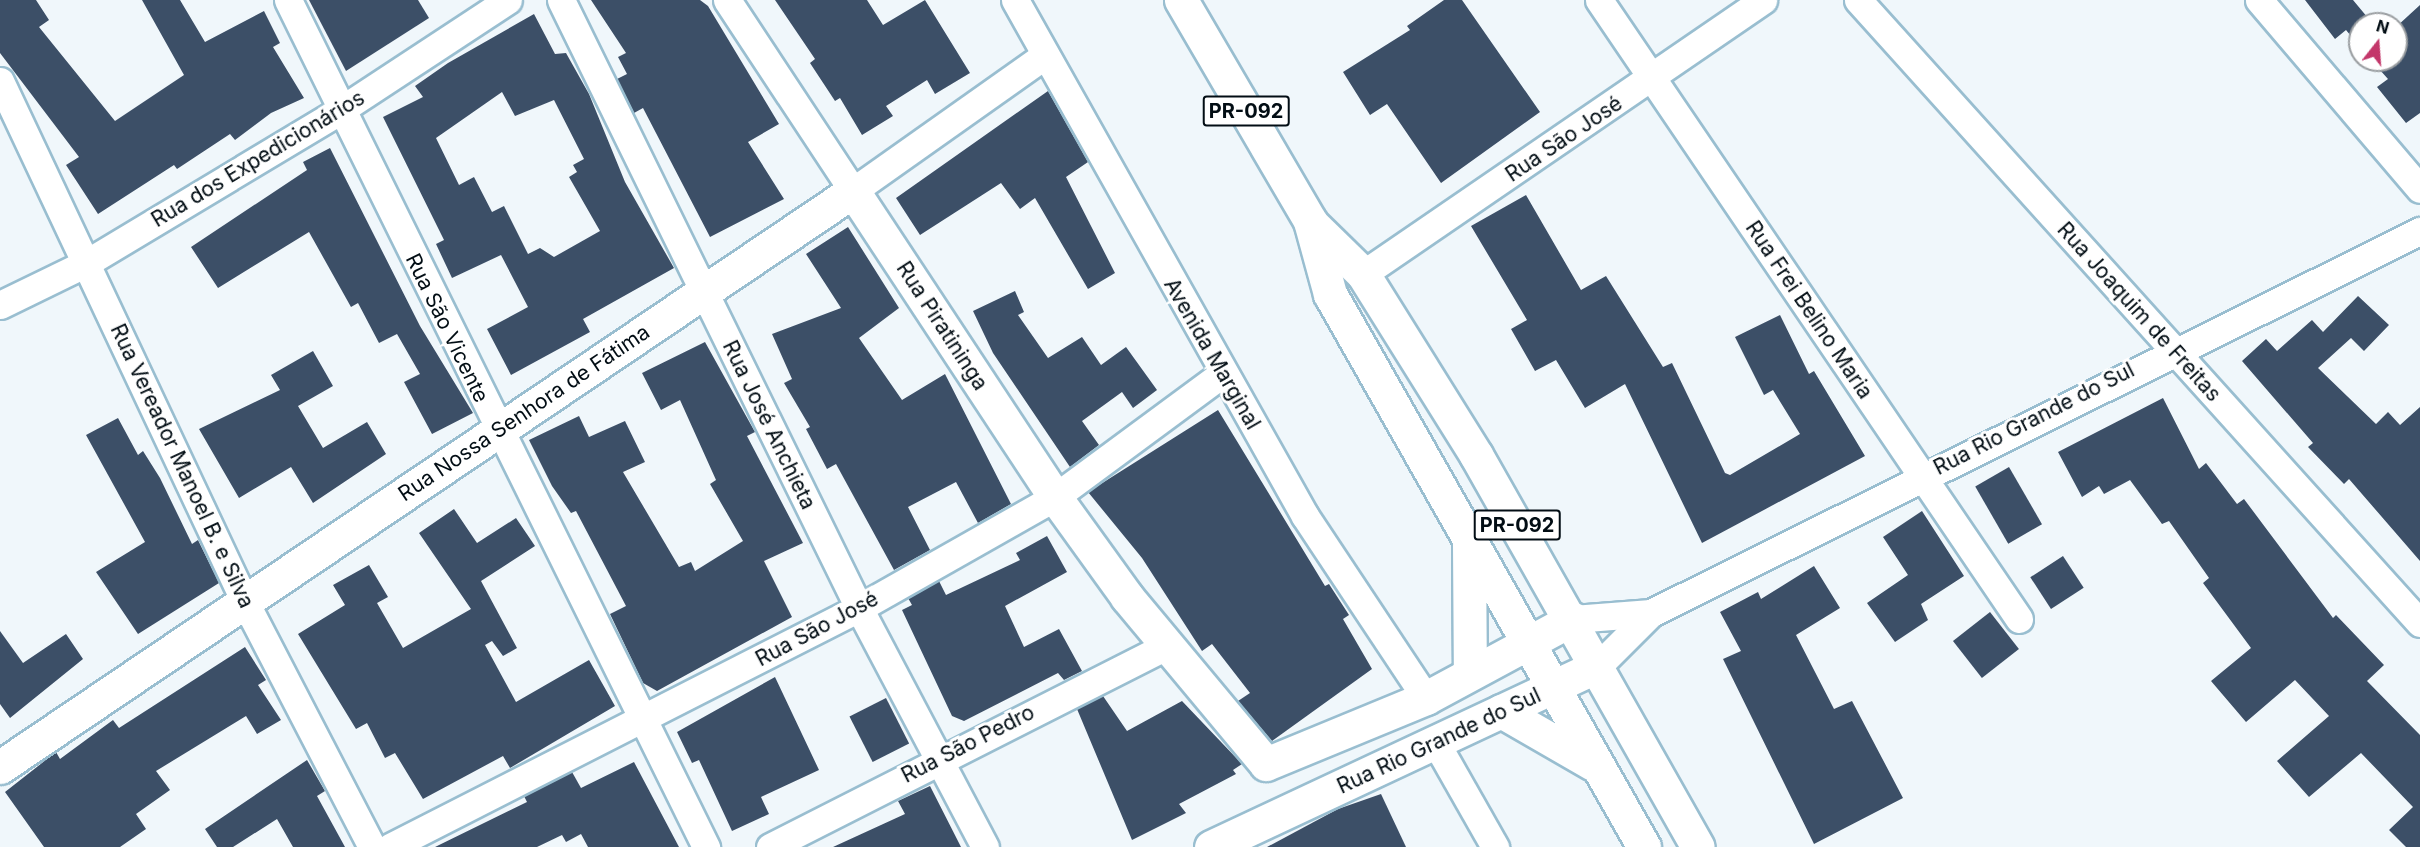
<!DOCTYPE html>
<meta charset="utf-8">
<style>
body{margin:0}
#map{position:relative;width:2420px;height:847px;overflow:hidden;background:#f0f7fb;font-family:Inter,sans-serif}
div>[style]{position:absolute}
.building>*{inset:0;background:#3c4f67;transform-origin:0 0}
.roads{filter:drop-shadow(2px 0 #99bed0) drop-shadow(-2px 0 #99bed0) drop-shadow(0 2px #99bed0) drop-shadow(0 -2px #99bed0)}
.minor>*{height:27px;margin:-13.5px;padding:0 13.5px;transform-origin:13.5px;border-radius:13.5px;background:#fff}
.tertiary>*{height:33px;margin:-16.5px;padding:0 16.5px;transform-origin:16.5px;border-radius:16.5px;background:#fff}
.primary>*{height:33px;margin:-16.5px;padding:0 16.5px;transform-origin:16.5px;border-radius:16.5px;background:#fff}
span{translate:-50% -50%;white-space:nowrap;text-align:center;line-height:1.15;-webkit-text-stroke:6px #fff;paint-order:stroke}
.shield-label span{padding:2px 4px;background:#fff;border:2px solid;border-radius:4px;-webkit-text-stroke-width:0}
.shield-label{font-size:20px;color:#020d14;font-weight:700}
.street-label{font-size:21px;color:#020d14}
.north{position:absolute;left:2348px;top:12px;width:60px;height:60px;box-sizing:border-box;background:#fff;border:2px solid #9a9ea1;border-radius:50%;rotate:17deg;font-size:16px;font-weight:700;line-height:24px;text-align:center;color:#020d14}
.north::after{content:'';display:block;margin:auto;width:21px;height:27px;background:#c3376a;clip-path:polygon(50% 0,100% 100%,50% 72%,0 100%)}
</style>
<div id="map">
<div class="building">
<div style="clip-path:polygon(0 0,36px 0,49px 20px,39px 27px,115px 121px,184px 75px,142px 0,180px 0,205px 42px,264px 11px,280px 43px,273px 47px,304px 98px,271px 113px,235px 140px,230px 134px,177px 169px,174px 165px,98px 214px,66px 165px,79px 157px,0 53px)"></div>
<div style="clip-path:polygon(309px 0,418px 0,429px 18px,346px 71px)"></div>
<div style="clip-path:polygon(591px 0,700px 0,708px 6px,779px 124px,748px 142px,784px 199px,710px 237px,643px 108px,634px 113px,617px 79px,627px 74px,618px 57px,626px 53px)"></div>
<div style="clip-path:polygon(775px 0,867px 0,883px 25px,925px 0,970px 73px,935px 94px,927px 80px,886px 106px,893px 116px,862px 135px,840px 98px,835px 101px,810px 63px,815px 59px)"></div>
<div style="clip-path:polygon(1444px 0,1462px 0,1540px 112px,1441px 183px,1387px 104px,1370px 115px,1343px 72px,1410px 30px,1407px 26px)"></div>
<div style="clip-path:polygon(2305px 0,2353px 0,2373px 24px,2360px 24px,2360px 47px,2346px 30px,2335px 39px)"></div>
<div style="clip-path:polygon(2420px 5px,2420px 113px,2406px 123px,2377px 87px,2388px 79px,2371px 60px,2396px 60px,2396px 27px)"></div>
<div style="clip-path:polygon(evenodd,534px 14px,555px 54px,566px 53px,589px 94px,625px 182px,674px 268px,583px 319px,590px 332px,511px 375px,487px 329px,528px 307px,501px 255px,452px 278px,436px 244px,444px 240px,383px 117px,423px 97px,415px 86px,448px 63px,534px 14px,502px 92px,515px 116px,554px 100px,584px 159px,573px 165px,577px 172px,569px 177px,600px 231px,554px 257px,540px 248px,528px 254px,504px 206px,492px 212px,474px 177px,459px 185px,436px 138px,502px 92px)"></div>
<div style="clip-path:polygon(1048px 91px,1088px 162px,1066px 177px,1115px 273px,1088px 289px,1035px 198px,1020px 209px,1001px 183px,920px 235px,896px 198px)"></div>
<div style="clip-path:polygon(330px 148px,420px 326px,473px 413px,432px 434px,404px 382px,420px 374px,397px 334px,379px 343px,358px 303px,351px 307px,309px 232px,218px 288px,191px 247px,307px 170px,303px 162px)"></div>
<div style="clip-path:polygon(1526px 195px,1581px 290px,1606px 276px,1663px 367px,1672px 363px,1725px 473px,1730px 475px,1800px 434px,1773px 390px,1764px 395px,1735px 337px,1780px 315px,1809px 374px,1814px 371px,1865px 456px,1702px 543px,1625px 384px,1585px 408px,1556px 360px,1535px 371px,1511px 329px,1527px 320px,1471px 226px)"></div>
<div style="clip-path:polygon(848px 227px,899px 308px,859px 338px,902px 400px,945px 374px,1011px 504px,978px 523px,956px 482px,908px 507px,930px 550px,894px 570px,836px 464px,827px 469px,806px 429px,810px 427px,784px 383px,792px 379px,772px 334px,841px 308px,806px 254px)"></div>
<div style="clip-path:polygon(1015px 291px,1024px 312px,1018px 315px,1048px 358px,1082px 337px,1101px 365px,1126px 347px,1157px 390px,1133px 408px,1122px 392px,1082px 421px,1099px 445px,1070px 467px,993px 353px,973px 311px)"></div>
<div style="clip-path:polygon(2358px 296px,2389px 325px,2364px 351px,2351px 338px,2318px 368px,2376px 424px,2388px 412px,2400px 425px,2420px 407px,2420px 561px,2349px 479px,2344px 484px,2308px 447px,2313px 443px,2242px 361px,2266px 339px,2277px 351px,2312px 320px,2323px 332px)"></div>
<div style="clip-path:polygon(705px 342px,755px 432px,747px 436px,803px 543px,764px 561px,792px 617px,657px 691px,643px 683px,610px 614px,626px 606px,576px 511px,571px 513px,552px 486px,529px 440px,579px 416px,589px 437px,625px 421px,645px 462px,623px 472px,679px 567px,691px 562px,695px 571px,743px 541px,710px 484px,716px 480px,680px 400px,661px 410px,642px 373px)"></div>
<div style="clip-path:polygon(313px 351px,333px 386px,298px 406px,323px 448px,367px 422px,386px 454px,313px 503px,291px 467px,239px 498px,199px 429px,280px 390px,271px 375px)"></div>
<div style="clip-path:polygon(2163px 398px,2199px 469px,2206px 463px,2237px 504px,2244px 499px,2333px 618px,2336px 615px,2384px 665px,2367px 681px,2420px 735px,2420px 847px,2406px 847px,2389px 830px,2413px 807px,2361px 753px,2309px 797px,2277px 761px,2329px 716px,2295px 680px,2246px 722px,2211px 681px,2251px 648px,2203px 583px,2209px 578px,2169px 521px,2162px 524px,2130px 480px,2104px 494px,2099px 486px,2082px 497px,2058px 452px)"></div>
<div style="clip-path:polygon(1218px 410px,1325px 586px,1329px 584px,1349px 615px,1343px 619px,1372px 669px,1272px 741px,1238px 701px,1250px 693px,1212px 644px,1202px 651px,1142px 558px,1088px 492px)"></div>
<div style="clip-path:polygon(118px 418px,138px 455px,143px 451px,160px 478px,192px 544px,198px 540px,219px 583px,138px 634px,96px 572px,145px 542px,86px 435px)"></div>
<div style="left:2009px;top:467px;width:66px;height:39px;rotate:60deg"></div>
<div style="clip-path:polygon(454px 509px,477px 543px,516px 518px,535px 546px,481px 581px,517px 648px,503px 656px,492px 641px,485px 645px,516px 702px,589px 660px,615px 706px,510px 768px,503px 756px,423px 799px,395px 753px,385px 758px,367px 723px,356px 729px,298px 634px,345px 605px,333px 585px,369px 565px,388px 597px,377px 603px,403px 648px,471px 609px,419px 533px)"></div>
<div style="clip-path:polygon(1922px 511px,1964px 576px,1921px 604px,1928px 620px,1895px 642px,1867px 603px,1908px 575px,1883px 537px)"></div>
<div style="clip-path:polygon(1047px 536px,1067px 572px,1005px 606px,1024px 647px,1059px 629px,1082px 671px,1064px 680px,1058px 673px,964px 721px,952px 716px,902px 610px,912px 605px,908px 598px,939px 581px,946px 595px,1020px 560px,1016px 553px)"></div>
<div style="left:2063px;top:556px;width:38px;height:39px;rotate:57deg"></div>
<div style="clip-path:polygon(1814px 566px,1840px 608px,1796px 635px,1834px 709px,1852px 701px,1903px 798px,1814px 844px,1723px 659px,1741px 651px,1720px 612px,1758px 592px,1761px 599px)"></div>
<div style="left:1990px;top:612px;width:47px;height:47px;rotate:52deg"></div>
<div style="clip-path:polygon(0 631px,23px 663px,66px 634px,83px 659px,10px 718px,0 704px)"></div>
<div style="clip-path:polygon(245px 647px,266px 680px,258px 685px,281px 720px,257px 734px,246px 716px,156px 771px,170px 790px,136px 814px,146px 829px,120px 847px,44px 847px,5px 792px,56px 752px,60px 759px,113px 720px,119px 728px)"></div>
<div style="clip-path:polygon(775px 677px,819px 770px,761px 797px,769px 814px,732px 831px,699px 760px,692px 763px,677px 732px)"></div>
<div style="clip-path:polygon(1103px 696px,1127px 731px,1182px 701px,1242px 764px,1233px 770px,1236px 774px,1179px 804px,1186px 813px,1132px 840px,1077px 709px)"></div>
<div style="left:886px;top:698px;width:51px;height:41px;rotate:63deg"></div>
<div style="clip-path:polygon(307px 760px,325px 791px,317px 796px,345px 847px,293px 847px,277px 819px,233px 847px,217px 847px,205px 829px)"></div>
<div style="clip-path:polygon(634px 762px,679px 847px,588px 847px,581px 834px,566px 842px,562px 835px,537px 847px,435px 847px,527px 802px,524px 796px,572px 772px,581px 788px)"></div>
<div style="clip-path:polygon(930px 786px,961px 847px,833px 847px,905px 814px,898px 801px)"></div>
<div style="clip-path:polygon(1381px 794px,1406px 847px,1267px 847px,1338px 809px)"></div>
</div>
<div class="roads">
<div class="minor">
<div style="left:288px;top:0;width:945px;rotate:63.73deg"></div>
<div style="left:561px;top:0;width:677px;rotate:63.89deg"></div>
<div style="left:859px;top:608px;width:270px;rotate:62.2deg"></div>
<div style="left:727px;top:0;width:229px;rotate:56.6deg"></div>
<div style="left:853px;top:191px;width:235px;rotate:-35.3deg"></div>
<div style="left:1015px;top:0;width:592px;rotate:60.66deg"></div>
<div style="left:1305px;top:516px;width:219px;rotate:56.4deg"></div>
<div style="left:1599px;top:0;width:748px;rotate:55.84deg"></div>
<div style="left:1858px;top:0;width:839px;rotate:47.95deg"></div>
<div style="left:2259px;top:0;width:248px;rotate:49.6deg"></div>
<div style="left:0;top:81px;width:576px;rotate:64.81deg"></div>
<div style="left:245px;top:602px;width:276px;rotate:62.6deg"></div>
<div style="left:1363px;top:274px;width:485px;rotate:-34.4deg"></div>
<div style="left:0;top:305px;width:98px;rotate:-26deg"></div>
<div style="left:88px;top:262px;width:293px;rotate:-31deg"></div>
<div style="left:339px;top:111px;width:202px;rotate:-33.3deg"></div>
<div style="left:1573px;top:619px;width:78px;rotate:-4.4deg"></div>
<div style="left:1598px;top:666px;width:75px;rotate:-45deg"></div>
<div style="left:1651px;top:613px;width:859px;rotate:-26.42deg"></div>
<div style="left:1436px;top:743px;width:120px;rotate:60.4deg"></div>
<div style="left:390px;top:847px;width:526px;rotate:-27deg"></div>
<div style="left:859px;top:608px;width:225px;rotate:-29.5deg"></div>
<div style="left:1055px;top:497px;width:207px;rotate:-36.4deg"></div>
<div style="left:770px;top:847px;width:445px;rotate:-26.9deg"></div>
</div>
<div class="tertiary">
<div style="left:0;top:767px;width:1029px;rotate:-34.03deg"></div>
<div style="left:853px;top:191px;width:367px;rotate:56.6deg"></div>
<div style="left:1055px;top:497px;width:123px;rotate:54.2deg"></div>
<div style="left:1127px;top:597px;width:217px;rotate:50.2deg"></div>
<div style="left:1266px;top:764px;width:173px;rotate:-22.4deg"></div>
<div style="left:1426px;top:698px;width:167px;rotate:-28.3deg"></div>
<div style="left:1211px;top:847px;width:427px;rotate:-25.1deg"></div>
</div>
<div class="primary">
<div style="left:1181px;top:0;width:256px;rotate:59.7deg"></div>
<div style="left:1310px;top:221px;width:76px;rotate:74.7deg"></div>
<div style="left:1330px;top:294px;width:636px;rotate:60.41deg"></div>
<div style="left:1311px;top:223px;width:73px;rotate:44.4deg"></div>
<div style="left:1363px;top:274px;width:213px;rotate:58deg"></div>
<div style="left:1476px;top:455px;width:450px;rotate:60.5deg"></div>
<div style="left:1469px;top:545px;width:128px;rotate:89.6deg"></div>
<div style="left:1501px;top:711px;width:106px;rotate:29.9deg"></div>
</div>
</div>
<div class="shield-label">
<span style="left:1246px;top:111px">PR-092</span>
<span style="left:1517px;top:525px">PR-092</span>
</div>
<div class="street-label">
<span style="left:1564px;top:139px;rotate:-34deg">Rua São José</span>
<span style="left:258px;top:159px;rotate:-31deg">Rua dos Expedicionários</span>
<span style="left:1809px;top:310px;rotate:56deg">Rua Frei Belino Maria</span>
<span style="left:2139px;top:312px;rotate:48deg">Rua Joaquim de Freitas</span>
<span style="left:942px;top:326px;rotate:57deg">Rua Piratininga</span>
<span style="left:447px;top:328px;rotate:64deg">Rua São Vicente</span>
<span style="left:1212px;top:354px;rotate:60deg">Avenida Marginal</span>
<span style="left:524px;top:413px;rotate:-34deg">Rua Nossa Senhora de Fátima</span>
<span style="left:2034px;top:419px;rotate:-27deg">Rua Rio Grande do Sul</span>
<span style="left:769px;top:425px;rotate:64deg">Rua José Anchieta</span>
<span style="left:182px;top:466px;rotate:65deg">Rua Vereador Manoel B. e Silva</span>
<span style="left:817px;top:629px;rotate:-28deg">Rua São José</span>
<span style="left:1439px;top:741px;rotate:-25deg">Rua Rio Grande do Sul</span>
<span style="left:968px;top:744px;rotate:-27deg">Rua São Pedro</span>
</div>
<div class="north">N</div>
</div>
